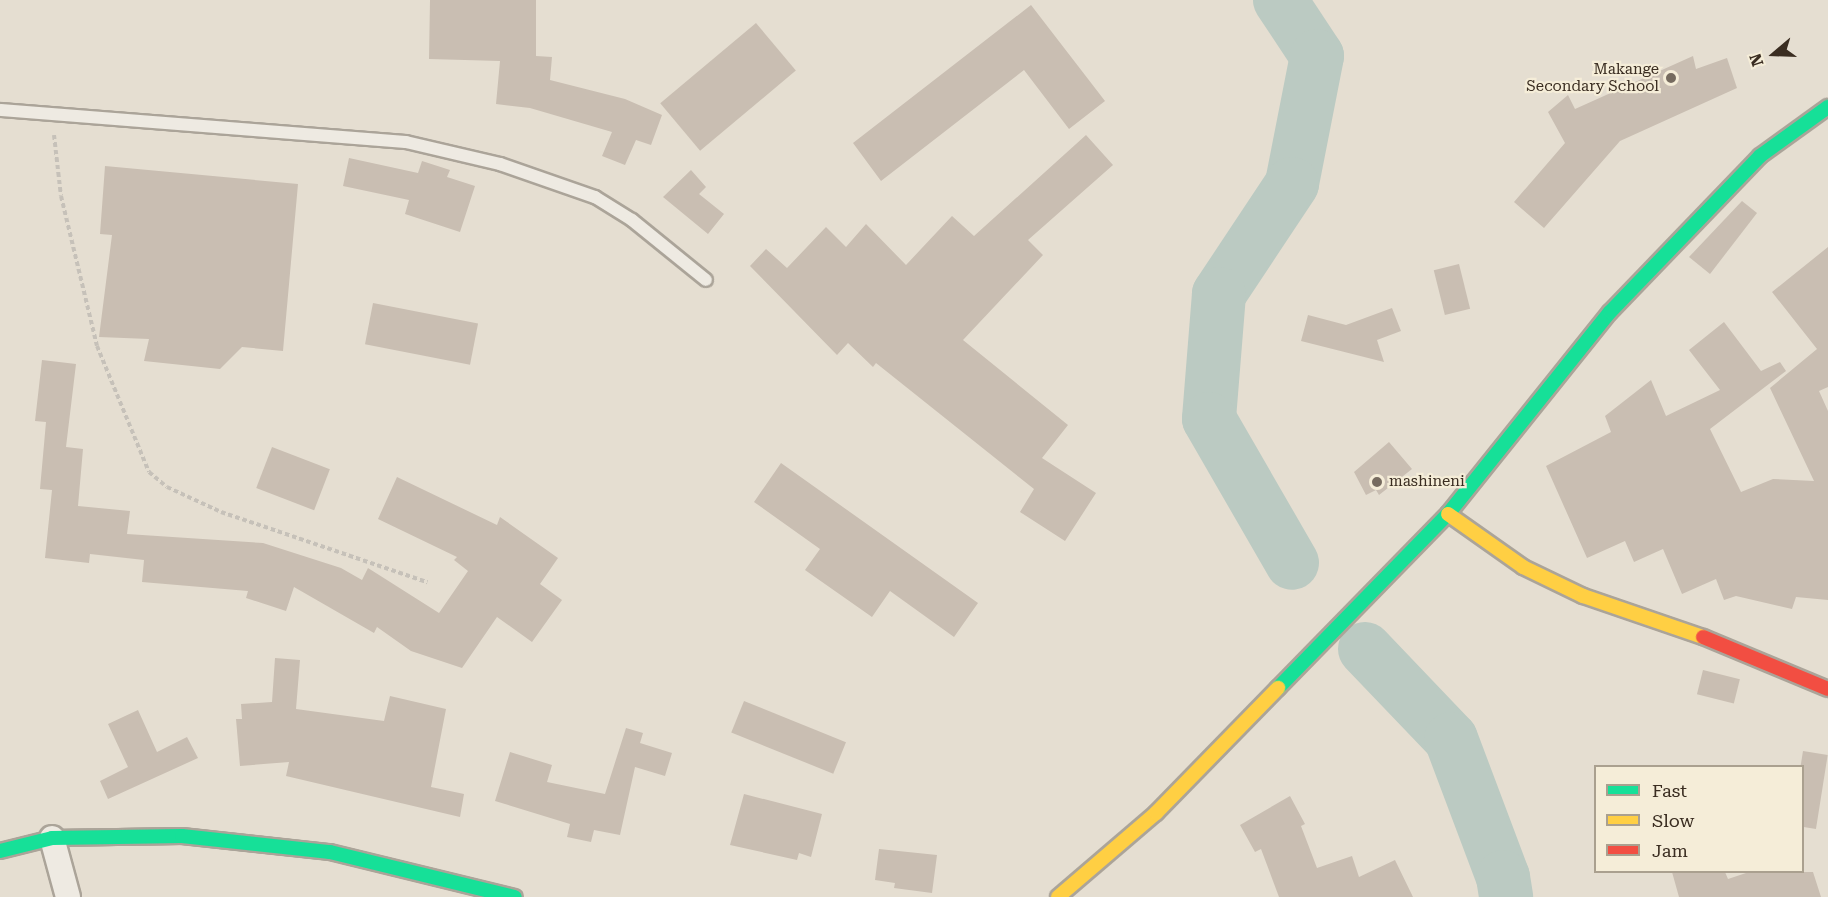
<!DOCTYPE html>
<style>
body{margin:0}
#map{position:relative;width:1828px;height:897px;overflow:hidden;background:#e5ded1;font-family:"Roboto Serif",serif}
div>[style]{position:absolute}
.river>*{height:54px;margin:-27px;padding:0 27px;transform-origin:27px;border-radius:27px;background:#bbcac2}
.building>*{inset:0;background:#c9beb2;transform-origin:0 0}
.path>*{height:4px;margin-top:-2px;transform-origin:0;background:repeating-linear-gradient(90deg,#c6c1b9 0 4.5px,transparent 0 7.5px)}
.roads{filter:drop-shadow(2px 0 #aba499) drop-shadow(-2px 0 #aba499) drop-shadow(0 2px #aba499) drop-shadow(0 -2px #aba499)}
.lane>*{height:12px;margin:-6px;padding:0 6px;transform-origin:6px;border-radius:6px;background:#eeeae2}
.street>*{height:24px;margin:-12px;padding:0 12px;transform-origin:12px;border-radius:12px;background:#eeeae2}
.fast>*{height:14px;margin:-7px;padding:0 7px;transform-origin:7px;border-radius:7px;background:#16e098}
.slow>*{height:14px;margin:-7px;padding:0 7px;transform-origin:7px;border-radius:7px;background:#ffcf43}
.jam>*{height:14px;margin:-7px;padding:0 7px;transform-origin:7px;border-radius:7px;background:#f24e42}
.dots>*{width:16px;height:16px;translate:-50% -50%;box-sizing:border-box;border:3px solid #f5edd8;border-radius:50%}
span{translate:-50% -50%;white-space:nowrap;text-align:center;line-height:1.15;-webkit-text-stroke:4.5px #f5edd8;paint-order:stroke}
.poi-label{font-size:15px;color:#3a2d21}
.right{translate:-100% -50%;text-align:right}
.left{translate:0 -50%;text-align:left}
.legend{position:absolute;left:1594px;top:765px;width:210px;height:108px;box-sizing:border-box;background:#f5edd8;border:2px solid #aaa08f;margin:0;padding:8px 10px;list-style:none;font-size:18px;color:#3a2d21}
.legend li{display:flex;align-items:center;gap:12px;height:30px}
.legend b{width:30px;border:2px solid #aaa08f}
.north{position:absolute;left:1744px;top:24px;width:60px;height:60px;-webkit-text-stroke:4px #f5edd8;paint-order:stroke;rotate:251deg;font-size:16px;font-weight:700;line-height:24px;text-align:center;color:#3a2d21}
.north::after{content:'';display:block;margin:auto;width:21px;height:27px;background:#3a2d21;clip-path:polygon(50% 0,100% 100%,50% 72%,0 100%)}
</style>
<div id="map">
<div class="river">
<div style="left:1280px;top:0;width:67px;rotate:56.5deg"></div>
<div style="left:1317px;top:56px;width:130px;rotate:101.1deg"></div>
<div style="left:1292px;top:184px;width:132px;rotate:123.6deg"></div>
<div style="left:1219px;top:294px;width:125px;rotate:94.6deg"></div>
<div style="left:1209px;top:419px;width:166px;rotate:60deg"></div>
<div style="left:1365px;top:649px;width:124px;rotate:46.3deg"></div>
<div style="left:1451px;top:739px;width:147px;rotate:69.4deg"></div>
<div style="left:1503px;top:877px;width:20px;rotate:81deg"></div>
</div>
<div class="building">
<div style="clip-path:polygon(430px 0,536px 0,536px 56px,552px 57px,550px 80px,625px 99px,662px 115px,651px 145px,636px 140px,625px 165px,602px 156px,612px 132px,530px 108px,496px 104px,500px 61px,429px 59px)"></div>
<div style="clip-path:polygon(1031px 5px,1105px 101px,1069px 129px,1024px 70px,881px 181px,853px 143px)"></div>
<div style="left:756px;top:23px;width:62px;height:125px;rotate:50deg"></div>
<div style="clip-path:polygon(1693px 56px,1696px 69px,1727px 58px,1737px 88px,1620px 141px,1544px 228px,1514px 202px,1565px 143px,1548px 112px,1568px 95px,1575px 109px)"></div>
<div style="clip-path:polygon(1086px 135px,1113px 165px,1028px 240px,1043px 255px,963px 340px,1068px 425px,1042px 458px,1096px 493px,1065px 541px,1020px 512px,1034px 489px,876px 363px,873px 367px,848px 343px,837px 355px,750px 266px,766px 249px,787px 268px,826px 227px,846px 247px,866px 224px,906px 265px,952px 216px,974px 236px)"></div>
<div style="clip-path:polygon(349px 158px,418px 173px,422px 161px,450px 170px,447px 177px,475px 186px,460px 232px,405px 214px,409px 200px,343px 186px)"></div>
<div style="clip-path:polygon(105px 166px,298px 184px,283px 351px,242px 347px,220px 369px,144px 361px,149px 339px,99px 337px,112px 235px,100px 234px)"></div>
<div style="clip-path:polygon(691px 170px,706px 187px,699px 194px,724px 214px,708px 234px,663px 197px)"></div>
<div style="clip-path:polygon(1742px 201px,1757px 213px,1710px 274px,1689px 257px)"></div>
<div style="clip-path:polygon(1828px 247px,1828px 387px,1819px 391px,1828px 411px,1828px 600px,1796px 597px,1792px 609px,1736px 596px,1724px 600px,1716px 579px,1682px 594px,1663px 549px,1634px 562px,1625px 541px,1587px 558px,1546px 466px,1611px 432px,1605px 416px,1651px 380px,1666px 416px,1720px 390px,1689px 350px,1724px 322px,1761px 371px,1780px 362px,1786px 371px,1710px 429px,1741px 492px,1773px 479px,1814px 481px,1770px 388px,1817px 349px,1772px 292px)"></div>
<div style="left:1459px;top:264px;width:46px;height:26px;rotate:76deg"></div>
<div style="left:373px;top:303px;width:107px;height:42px;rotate:11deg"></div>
<div style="clip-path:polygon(1392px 308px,1401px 331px,1377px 340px,1384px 362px,1301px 341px,1308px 315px,1346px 325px)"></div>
<div style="clip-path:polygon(42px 360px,76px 364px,66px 447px,83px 449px,78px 506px,130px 511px,127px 534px,263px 543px,341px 568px,362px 580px,368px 568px,439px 613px,468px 571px,454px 560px,457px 557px,378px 519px,397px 477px,497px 525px,500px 517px,558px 558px,540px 584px,562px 600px,532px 642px,497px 617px,462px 668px,411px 651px,377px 627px,374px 633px,294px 587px,286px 611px,246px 598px,248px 591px,142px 582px,144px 560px,90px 554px,89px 563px,45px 558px,52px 490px,40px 489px,46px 422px,35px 421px)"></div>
<div style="clip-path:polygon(1389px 442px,1412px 469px,1379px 495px,1376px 490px,1366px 495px,1354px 472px)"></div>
<div style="left:272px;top:447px;width:62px;height:44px;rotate:21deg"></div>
<div style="clip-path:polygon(781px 463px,978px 603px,954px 637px,890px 591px,872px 617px,805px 570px,820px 549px,754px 502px)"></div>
<div style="clip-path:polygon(275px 658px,300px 660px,296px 709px,384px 721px,390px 696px,446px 709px,431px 787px,464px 794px,460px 817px,286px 776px,289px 762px,240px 766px,236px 719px,242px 719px,241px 704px,272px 702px)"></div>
<div style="left:1703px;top:670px;width:38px;height:25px;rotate:14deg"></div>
<div style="left:744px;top:701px;width:110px;height:34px;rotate:22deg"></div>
<div style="clip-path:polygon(138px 710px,157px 752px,187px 737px,198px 758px,108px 799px,100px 781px,128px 767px,108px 724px)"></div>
<div style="clip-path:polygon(626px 728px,643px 733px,640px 743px,672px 753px,665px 776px,635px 767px,620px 835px,594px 830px,591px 842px,567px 837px,570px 824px,495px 801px,510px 752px,552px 765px,547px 782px,605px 794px)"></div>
<div style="left:1803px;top:751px;width:25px;height:75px;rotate:9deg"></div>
<div style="clip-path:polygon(744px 794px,822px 814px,811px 857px,799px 853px,797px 860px,730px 845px)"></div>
<div style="clip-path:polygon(1290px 796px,1305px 824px,1301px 826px,1317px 868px,1352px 856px,1359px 877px,1395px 860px,1413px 897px,1279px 897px,1261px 849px,1255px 852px,1240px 825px)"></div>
<div style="clip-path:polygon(879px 849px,937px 855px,932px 893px,894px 888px,895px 883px,875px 880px)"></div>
<div style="clip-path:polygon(1672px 872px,1725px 872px,1728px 879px,1749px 872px,1813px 872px,1821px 897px,1679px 897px)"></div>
</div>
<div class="path">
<div style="left:54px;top:135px;width:61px;rotate:83.5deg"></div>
<div style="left:61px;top:196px;width:154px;rotate:76.5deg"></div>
<div style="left:97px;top:346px;width:136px;rotate:67.6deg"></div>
<div style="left:149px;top:472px;width:23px;rotate:40deg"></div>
<div style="left:167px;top:487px;width:60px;rotate:24.8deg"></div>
<div style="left:221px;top:512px;width:218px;rotate:18.8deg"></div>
</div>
<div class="roads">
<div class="lane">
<div style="left:0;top:110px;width:407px;rotate:4.5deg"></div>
<div style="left:406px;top:142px;width:97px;rotate:13.2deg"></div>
<div style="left:500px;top:164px;width:101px;rotate:19.2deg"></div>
<div style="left:595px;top:197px;width:44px;rotate:31.9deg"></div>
<div style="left:632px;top:220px;width:95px;rotate:39deg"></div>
</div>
<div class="street">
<div style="left:52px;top:838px;width:61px;rotate:74.8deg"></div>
</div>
<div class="fast">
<div style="left:1278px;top:688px;width:243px;rotate:-45.7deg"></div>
<div style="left:1448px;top:514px;width:259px;rotate:-51.3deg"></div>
<div style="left:1610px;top:312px;width:216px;rotate:-46.1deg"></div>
<div style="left:1760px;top:156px;width:84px;rotate:-35.8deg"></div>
<div style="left:0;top:851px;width:54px;rotate:-14deg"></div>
<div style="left:52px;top:838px;width:130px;rotate:-0.9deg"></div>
<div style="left:182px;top:836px;width:149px;rotate:6.2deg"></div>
<div style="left:330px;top:852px;width:190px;rotate:13.7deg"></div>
</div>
<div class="slow">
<div style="left:1448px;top:514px;width:92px;rotate:35.2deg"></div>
<div style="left:1523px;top:567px;width:67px;rotate:25.8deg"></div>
<div style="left:1583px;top:596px;width:127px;rotate:18.9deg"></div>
<div style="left:1058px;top:897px;width:129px;rotate:-40.6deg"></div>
<div style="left:1156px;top:813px;width:175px;rotate:-45.7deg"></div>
</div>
<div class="jam">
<div style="left:1703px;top:637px;width:135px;rotate:22.6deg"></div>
</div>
</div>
<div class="dots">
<div style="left:1671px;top:78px;background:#766b5f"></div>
<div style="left:1377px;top:482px;background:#766b5f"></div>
</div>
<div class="poi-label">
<span class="right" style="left:1659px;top:78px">Makange<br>Secondary School</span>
<span class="left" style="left:1389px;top:482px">mashineni</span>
</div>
<ul class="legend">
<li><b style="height:8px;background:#16e098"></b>Fast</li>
<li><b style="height:8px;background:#ffcf43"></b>Slow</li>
<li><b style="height:8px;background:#f24e42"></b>Jam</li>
</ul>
<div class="north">N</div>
</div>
